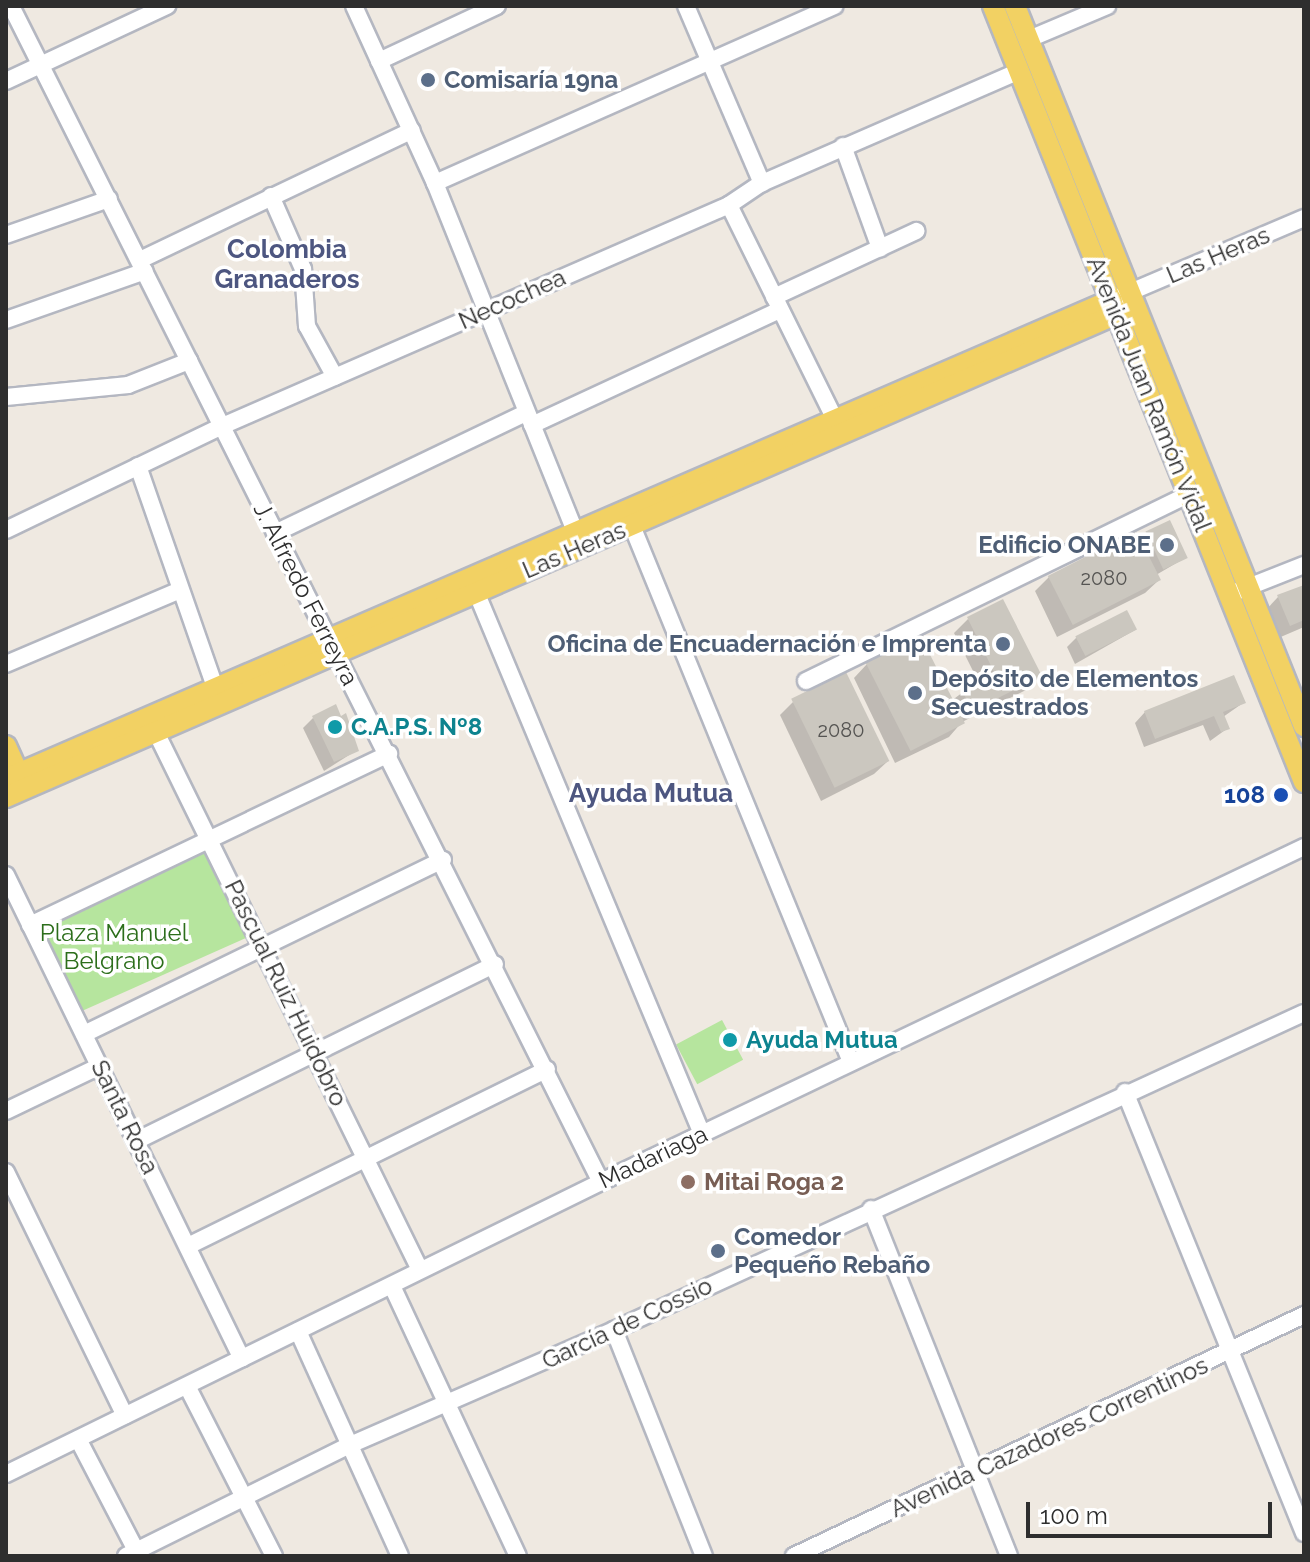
<!DOCTYPE html>
<meta charset="utf-8">
<style>
body{margin:0}
#map{position:relative;width:1310px;height:1562px;overflow:hidden;background:#efe9e1;font-family:Raleway,sans-serif}
div>[style]{position:absolute}
.green>*{inset:0;background:#b6e59e;transform-origin:0 0}
.shadow>*{inset:0;background:#0003}
.building>*{inset:0;background:#cbc7bf;transform-origin:0 0}
.roads{filter:drop-shadow(2px 0 #b4b7c1) drop-shadow(-2px 0 #b4b7c1) drop-shadow(0 2px #b4b7c1) drop-shadow(0 -2px #b4b7c1)}
.minor>*{height:16px;margin:-8px;padding:0 8px;transform-origin:8px;border-radius:8px;background:#fff}
.major>*{height:20px;margin:-10px;padding:0 10px;transform-origin:10px;border-radius:10px;background:#f2d163}
.dots>*{width:22px;height:22px;translate:-50% -50%;box-sizing:border-box;border:4px solid #fff;border-radius:50%}
span{translate:-50% -50%;white-space:nowrap;text-align:center;line-height:1.15;-webkit-text-stroke:7px #fff;paint-order:stroke}
.number-label{font-size:20px;color:#555452}
.number-label span{-webkit-text-stroke-width:0}
.service-label{font-size:24px;color:#4e5e75;font-weight:700}
.left{translate:0 -50%;text-align:left}
.right{translate:-100% -50%;text-align:right}
.street-label{font-size:24px;color:#2e2e2e}
.culture-label{font-size:24px;color:#0d838f;font-weight:700}
.transit-label{font-size:24px;color:#164399;font-weight:700}
.park-label{font-size:24px;color:#2c6e1b}
.education-label{font-size:24px;color:#785e54;font-weight:700}
.neighbourhood-label{font-size:26px;color:#4d5680;font-weight:700}
.frame{position:absolute;inset:0;border:8px solid #2e2e2e;pointer-events:none}
.scale{position:absolute;left:1026px;top:1502px;width:246px;height:36px;box-sizing:border-box;border:4px solid #2e2e2e;border-top:0;padding-left:10px;font-size:24px;line-height:28px;white-space:nowrap;color:#2e2e2e;-webkit-text-stroke:6px #fff;paint-order:stroke}
</style>
<div id="map">
<div class="green">
<div style="left:209px;top:846px;width:99px;height:185px;rotate:66deg"></div>
<div style="left:722px;top:1020px;width:45px;height:52px;rotate:62deg"></div>
</div>
<div class="shadow">
<div style="clip-path:polygon(1148px 533px,1185px 558px,1156px 575px,1159px 580px,1145px 593px,1057px 637px,1035px 591px,1049px 577px,1139px 542px)"></div>
<div style="clip-path:polygon(1304px 587px,1304px 627px,1276px 639px,1265px 611px,1278px 597px)"></div>
<div style="clip-path:polygon(968px 619px,1040px 676px,1026px 690px,962px 722px,949px 737px,895px 763px,854px 678px,867px 664px,951px 701px,978px 681px,954px 633px)"></div>
<div style="clip-path:polygon(1135px 630px,1075px 664px,1067px 647px,1077px 637px)"></div>
<div style="clip-path:polygon(793px 702px,888px 761px,874px 774px,821px 801px,780px 715px)"></div>
<div style="clip-path:polygon(1243px 703px,1223px 717px,1228px 728px,1210px 741px,1203px 725px,1144px 747px,1135px 723px,1145px 712px)"></div>
<div style="clip-path:polygon(313px 718px,357px 750px,324px 771px,303px 728px)"></div>
</div>
<div class="building">
<div style="left:1170px;top:520px;width:42px;height:27px;rotate:65deg"></div>
<div style="left:1136px;top:531px;width:55px;height:99px;rotate:63deg"></div>
<div style="clip-path:polygon(1304px 585px,1304px 620px,1290px 626px,1277px 595px)"></div>
<div style="clip-path:polygon(1003px 599px,1042px 676px,972px 711px,961px 688px,994px 672px,967px 617px)"></div>
<div style="left:1127px;top:610px;width:22px;height:58px;rotate:63deg"></div>
<div style="left:920px;top:635px;width:99px;height:61px;rotate:63deg"></div>
<div style="left:846px;top:672px;width:99px;height:61px;rotate:64deg"></div>
<div style="clip-path:polygon(1234px 675px,1246px 703px,1223px 712px,1230px 729px,1221px 732px,1214px 716px,1155px 739px,1144px 711px)"></div>
<div style="clip-path:polygon(336px 704px,341px 716px,346px 713px,359px 751px,334px 762px,312px 716px)"></div>
</div>
<div class="roads">
<div class="minor">
<div style="left:11px;top:6px;width:1316px;rotate:63.36deg"></div>
<div style="left:354px;top:6px;width:195px;rotate:65.4deg"></div>
<div style="left:435px;top:183px;width:388px;rotate:68.1deg"></div>
<div style="left:686px;top:6px;width:193px;rotate:66.8deg"></div>
<div style="left:1029px;top:39px;width:85px;rotate:-22.9deg"></div>
<div style="left:379px;top:61px;width:130px;rotate:-25deg"></div>
<div style="left:6px;top:81px;width:178px;rotate:-25deg"></div>
<div style="left:843px;top:146px;width:109px;rotate:70.1deg"></div>
<div style="left:435px;top:183px;width:437px;rotate:-23.9deg"></div>
<div style="left:271px;top:196px;width:80px;rotate:66.3deg"></div>
<div style="left:303px;top:269px;width:57px;rotate:86deg"></div>
<div style="left:307px;top:326px;width:58px;rotate:61.2deg"></div>
<div style="left:729px;top:205px;width:249px;rotate:63.7deg"></div>
<div style="left:6px;top:235px;width:109px;rotate:-19.3deg"></div>
<div style="left:140px;top:260px;width:301px;rotate:-25.5deg"></div>
<div style="left:1121px;top:296px;width:199px;rotate:-23.1deg"></div>
<div style="left:774px;top:297px;width:157px;rotate:-24.9deg"></div>
<div style="left:6px;top:320px;width:147px;rotate:-19.4deg"></div>
<div style="left:6px;top:397px;width:123px;rotate:-5.6deg"></div>
<div style="left:128px;top:385px;width:66px;rotate:-21.5deg"></div>
<div style="left:532px;top:425px;width:273px;rotate:-24.9deg"></div>
<div style="left:138px;top:466px;width:234px;rotate:70.8deg"></div>
<div style="left:628px;top:516px;width:590px;rotate:67.78deg"></div>
<div style="left:6px;top:530px;width:237px;rotate:-25.7deg"></div>
<div style="left:220px;top:427px;width:555px;rotate:-23.56deg"></div>
<div style="left:729px;top:205px;width:40px;rotate:-34deg"></div>
<div style="left:762px;top:183px;width:281px;rotate:-23.5deg"></div>
<div style="left:275px;top:533px;width:278px;rotate:-25.6deg"></div>
<div style="left:472px;top:582px;width:598px;rotate:67.38deg"></div>
<div style="left:1238px;top:591px;width:71px;rotate:-21.5deg"></div>
<div style="left:6px;top:664px;width:189px;rotate:-23deg"></div>
<div style="left:806px;top:681px;width:426px;rotate:-26deg"></div>
<div style="left:151px;top:722px;width:610px;rotate:63.85deg"></div>
<div style="left:6px;top:875px;width:538px;rotate:64.01deg"></div>
<div style="left:30px;top:925px;width:398px;rotate:-25.5deg"></div>
<div style="left:84px;top:1034px;width:399px;rotate:-25.9deg"></div>
<div style="left:1125px;top:1092px;width:476px;rotate:67.9deg"></div>
<div style="left:6px;top:1111px;width:104px;rotate:-25.6deg"></div>
<div style="left:136px;top:1141px;width:400px;rotate:-26.2deg"></div>
<div style="left:6px;top:1172px;width:271px;rotate:64deg"></div>
<div style="left:871px;top:1209px;width:373px;rotate:68.3deg"></div>
<div style="left:188px;top:1246px;width:400px;rotate:-26.2deg"></div>
<div style="left:392px;top:1286px;width:298px;rotate:65deg"></div>
<div style="left:614px;top:1330px;width:243px;rotate:68.3deg"></div>
<div style="left:298px;top:1331px;width:247px;rotate:65.6deg"></div>
<div style="left:187px;top:1386px;width:191px;rotate:62.9deg"></div>
<div style="left:78px;top:1439px;width:132px;rotate:62.5deg"></div>
<div style="left:6px;top:1474px;width:663px;rotate:-26.14deg"></div>
<div style="left:601px;top:1182px;width:779px;rotate:-25.48deg"></div>
<div style="left:126px;top:1556px;width:250px;rotate:-26.4deg"></div>
<div style="left:350px;top:1445px;width:288px;rotate:-23.5deg"></div>
<div style="left:614px;top:1330px;width:759px;rotate:-24.68deg"></div>
<div style="left:794px;top:1556px;width:564px;rotate:-25.29deg"></div>
</div>
<div class="major">
<div style="left:993px;top:6px;width:836px;rotate:68.16deg"></div>
<div style="left:1015px;top:6px;width:776px;rotate:68.13deg"></div>
<div style="left:6px;top:746px;width:44px;rotate:65.8deg"></div>
<div style="left:6px;top:779px;width:1205px;rotate:-23.42deg"></div>
<div style="left:6px;top:797px;width:1214px;rotate:-23.5deg"></div>
</div>
</div>
<div class="dots">
<div style="left:428px;top:80px;background:#5c6f8a"></div>
<div style="left:1167px;top:545px;background:#5c6f8a"></div>
<div style="left:1003px;top:644px;background:#5c6f8a"></div>
<div style="left:915px;top:693px;background:#5c6f8a"></div>
<div style="left:335px;top:727px;background:#0f9aa8"></div>
<div style="left:1281px;top:795px;background:#1a4fb4"></div>
<div style="left:730px;top:1040px;background:#0f9aa8"></div>
<div style="left:688px;top:1182px;background:#8d6e63"></div>
<div style="left:718px;top:1251px;background:#5c6f8a"></div>
</div>
<div class="number-label">
<span style="left:1104px;top:578px">2080</span>
<span style="left:841px;top:730px">2080</span>
</div>
<div class="service-label">
<span class="left" style="left:444px;top:80px">Comisaría 19na</span>
<span class="right" style="left:1151px;top:545px">Edificio ONABE</span>
<span class="right" style="left:987px;top:644px">Oficina de Encuadernación e Imprenta</span>
<span class="left" style="left:931px;top:693px">Depósito de Elementos<br>Secuestrados</span>
<span class="left" style="left:734px;top:1251px">Comedor<br>Pequeño Rebaño</span>
</div>
<div class="street-label">
<span style="left:1218px;top:255px;rotate:-23deg">Las Heras</span>
<span style="left:512px;top:299px;rotate:-24deg">Necochea</span>
<span style="left:1149px;top:394px;rotate:68deg">Avenida Juan Ramón Vidal</span>
<span style="left:574px;top:550px;rotate:-23deg">Las Heras</span>
<span style="left:306px;top:594px;rotate:63deg">J. Alfredo Ferreyra</span>
<span style="left:286px;top:993px;rotate:64deg">Pascual Ruiz Huidobro</span>
<span style="left:125px;top:1117px;rotate:64deg">Santa Rosa</span>
<span style="left:653px;top:1157px;rotate:-25deg">Madariaga</span>
<span style="left:627px;top:1323px;rotate:-25deg">García de Cossio</span>
<span style="left:1049px;top:1437px;rotate:-25deg">Avenida Cazadores Correntinos</span>
</div>
<div class="culture-label">
<span class="left" style="left:351px;top:727px">C.A.P.S. Nº8</span>
<span class="left" style="left:746px;top:1040px">Ayuda Mutua</span>
</div>
<div class="transit-label">
<span class="right" style="left:1265px;top:795px">108</span>
</div>
<div class="park-label">
<span style="left:114px;top:947px">Plaza Manuel<br>Belgrano</span>
</div>
<div class="education-label">
<span class="left" style="left:704px;top:1182px">Mitai Roga 2</span>
</div>
<div class="neighbourhood-label">
<span style="left:287px;top:265px">Colombia<br>Granaderos</span>
<span style="left:651px;top:794px">Ayuda Mutua</span>
</div>
<div class="frame"></div>
<div class="scale">100 m</div>
</div>
